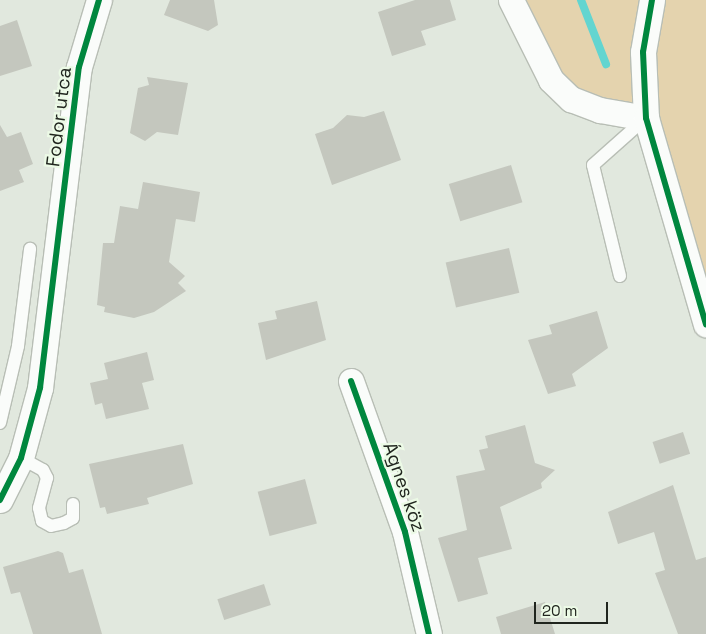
<!DOCTYPE html>
<meta charset="utf-8">
<style>
body{margin:0}
#map{position:relative;width:706px;height:634px;overflow:hidden;background:#e1e8de;font-family:"Space Grotesk",sans-serif}
div>[style]{position:absolute}
.green>*{inset:0;background:#e4d3ae}
.stream>*{height:8px;margin:-4px;padding:0 4px;transform-origin:4px;border-radius:4px;background:#63d5d0}
.building>*{inset:0;background:#c4c7be;transform-origin:0 0}
.roads{filter:drop-shadow(1px 0 #b8beb5) drop-shadow(-1px 0 #b8beb5) drop-shadow(0 1px #b8beb5) drop-shadow(0 -1px #b8beb5)}
.lane>*{height:12px;margin:-6px;padding:0 6px;transform-origin:6px;border-radius:6px;background:#fafcfa}
.street>*{height:25px;margin:-12.5px;padding:0 12.5px;transform-origin:12.5px;border-radius:12.5px;background:#fafcfa}
.cycleway>*{height:6px;margin:-3px;padding:0 3px;transform-origin:3px;border-radius:3px;background:#00873e}
span{translate:-50% -50%;white-space:nowrap;text-align:center;line-height:1.15;-webkit-text-stroke:4.5px #ecfae6;paint-order:stroke}
.street-label{font-size:19px;color:#20251e}
.scale{position:absolute;left:534px;top:602px;width:74px;height:22px;box-sizing:border-box;border:2px solid #20251e;border-top:0;padding-left:6px;font-size:15px;line-height:18px;white-space:nowrap;color:#20251e;-webkit-text-stroke:4px #ecfae6;paint-order:stroke}
</style>
<div id="map">
<div class="green">
<div style="clip-path:polygon(511px 0,706px 0,706px 324px,646px 118px,571px 99px)"></div>
</div>
<div class="stream">
<div style="left:581px;top:0;width:69px;rotate:68.7deg"></div>
</div>
<div class="building">
<div style="clip-path:polygon(170px 0,214px 0,218px 25px,208px 31px,164px 15px)"></div>
<div style="clip-path:polygon(415px 0,450px 0,456px 20px,421px 31px,426px 45px,392px 56px,378px 12px)"></div>
<div style="clip-path:polygon(17px 20px,32px 66px,0 76px,0 26px)"></div>
<div style="clip-path:polygon(147px 77px,188px 83px,178px 135px,157px 132px,145px 141px,130px 133px,138px 88px,149px 85px)"></div>
<div style="clip-path:polygon(384px 111px,401px 160px,332px 185px,315px 134px,333px 128px,347px 115px,364px 117px)"></div>
<div style="clip-path:polygon(0 125px,7px 137px,21px 132px,33px 164px,19px 170px,24px 182px,0 191px)"></div>
<div style="left:511px;top:165px;width:39px;height:65px;rotate:73deg"></div>
<div style="clip-path:polygon(143px 182px,200px 192px,195px 222px,176px 219px,169px 262px,185px 276px,178px 283px,186px 291px,154px 312px,134px 318px,104px 312px,105px 307px,97px 305px,103px 243px,114px 243px,120px 206px,138px 209px)"></div>
<div style="left:509px;top:248px;width:46px;height:65px;rotate:77deg"></div>
<div style="clip-path:polygon(317px 301px,326px 340px,266px 360px,258px 323px,277px 319px,275px 311px)"></div>
<div style="clip-path:polygon(597px 311px,608px 348px,572px 374px,576px 386px,548px 394px,528px 340px,552px 334px,549px 325px)"></div>
<div style="clip-path:polygon(147px 352px,154px 380px,142px 383px,149px 409px,106px 419px,102px 403px,95px 405px,90px 383px,108px 379px,104px 363px)"></div>
<div style="clip-path:polygon(525px 425px,535px 463px,555px 470px,541px 483px,542px 488px,500px 507px,512px 549px,478px 558px,488px 594px,458px 602px,438px 538px,467px 530px,456px 476px,485px 470px,479px 450px,488px 448px,485px 436px)"></div>
<div style="left:683px;top:432px;width:23px;height:32px;rotate:72deg"></div>
<div style="clip-path:polygon(183px 444px,193px 484px,147px 498px,149px 504px,107px 514px,105px 507px,100px 508px,89px 464px)"></div>
<div style="left:305px;top:479px;width:46px;height:49px;rotate:75deg"></div>
<div style="clip-path:polygon(673px 485px,696px 560px,706px 557px,706px 634px,678px 634px,655px 573px,665px 570px,654px 532px,618px 544px,608px 512px)"></div>
<div style="clip-path:polygon(58px 551px,63px 553px,69px 573px,83px 569px,102px 634px,33px 634px,20px 592px,11px 594px,3px 567px)"></div>
<div style="left:264px;top:584px;width:22px;height:49px;rotate:72deg"></div>
<div style="clip-path:polygon(545px 602px,555px 634px,501px 634px,496px 617px)"></div>
</div>
<div class="roads">
<div class="lane">
<div style="left:620px;top:276px;width:114px;rotate:-103.7deg"></div>
<div style="left:593px;top:165px;width:71px;rotate:-41.6deg"></div>
<div style="left:0;top:423px;width:79px;rotate:-76.8deg"></div>
<div style="left:18px;top:346px;width:98px;rotate:-82.9deg"></div>
<div style="left:21px;top:458px;width:25px;rotate:29deg"></div>
<div style="left:43px;top:470px;width:9px;rotate:63deg"></div>
<div style="left:47px;top:478px;width:31px;rotate:105deg"></div>
<div style="left:39px;top:508px;width:13px;rotate:77deg"></div>
<div style="left:42px;top:521px;width:10px;rotate:29deg"></div>
<div style="left:51px;top:526px;width:13px;rotate:-13deg"></div>
<div style="left:64px;top:523px;width:10px;rotate:-29deg"></div>
<div style="left:73px;top:518px;width:14px;rotate:-90deg"></div>
</div>
<div class="street">
<div style="left:511px;top:0;width:89px;rotate:63.4deg"></div>
<div style="left:551px;top:80px;width:28px;rotate:44deg"></div>
<div style="left:571px;top:99px;width:31px;rotate:21deg"></div>
<div style="left:600px;top:110px;width:47px;rotate:9.9deg"></div>
<div style="left:652px;top:0;width:53px;rotate:99.8deg"></div>
<div style="left:643px;top:52px;width:66px;rotate:87.4deg"></div>
<div style="left:646px;top:118px;width:215px;rotate:73.8deg"></div>
<div style="left:351px;top:381px;width:160px;rotate:70.3deg"></div>
<div style="left:405px;top:532px;width:105px;rotate:76.8deg"></div>
<div style="left:0;top:500px;width:47px;rotate:-63.4deg"></div>
<div style="left:21px;top:458px;width:73px;rotate:-74.8deg"></div>
<div style="left:40px;top:388px;width:323px;rotate:-83.1deg"></div>
<div style="left:79px;top:67px;width:70px;rotate:-73.4deg"></div>
</div>
</div>
<div class="cycleway">
<div style="left:652px;top:0;width:53px;rotate:99.8deg"></div>
<div style="left:643px;top:52px;width:66px;rotate:87.4deg"></div>
<div style="left:646px;top:118px;width:215px;rotate:73.8deg"></div>
<div style="left:351px;top:381px;width:160px;rotate:70.3deg"></div>
<div style="left:405px;top:532px;width:105px;rotate:76.8deg"></div>
<div style="left:0;top:500px;width:47px;rotate:-63.4deg"></div>
<div style="left:21px;top:458px;width:73px;rotate:-74.8deg"></div>
<div style="left:40px;top:388px;width:323px;rotate:-83.1deg"></div>
<div style="left:79px;top:67px;width:70px;rotate:-73.4deg"></div>
</div>
<div class="street-label">
<span style="left:59px;top:117px;rotate:-83deg">Fodor utca</span>
<span style="left:404px;top:487px;rotate:71deg">Ágnes köz</span>
</div>
<div class="scale">20 m</div>
</div>
